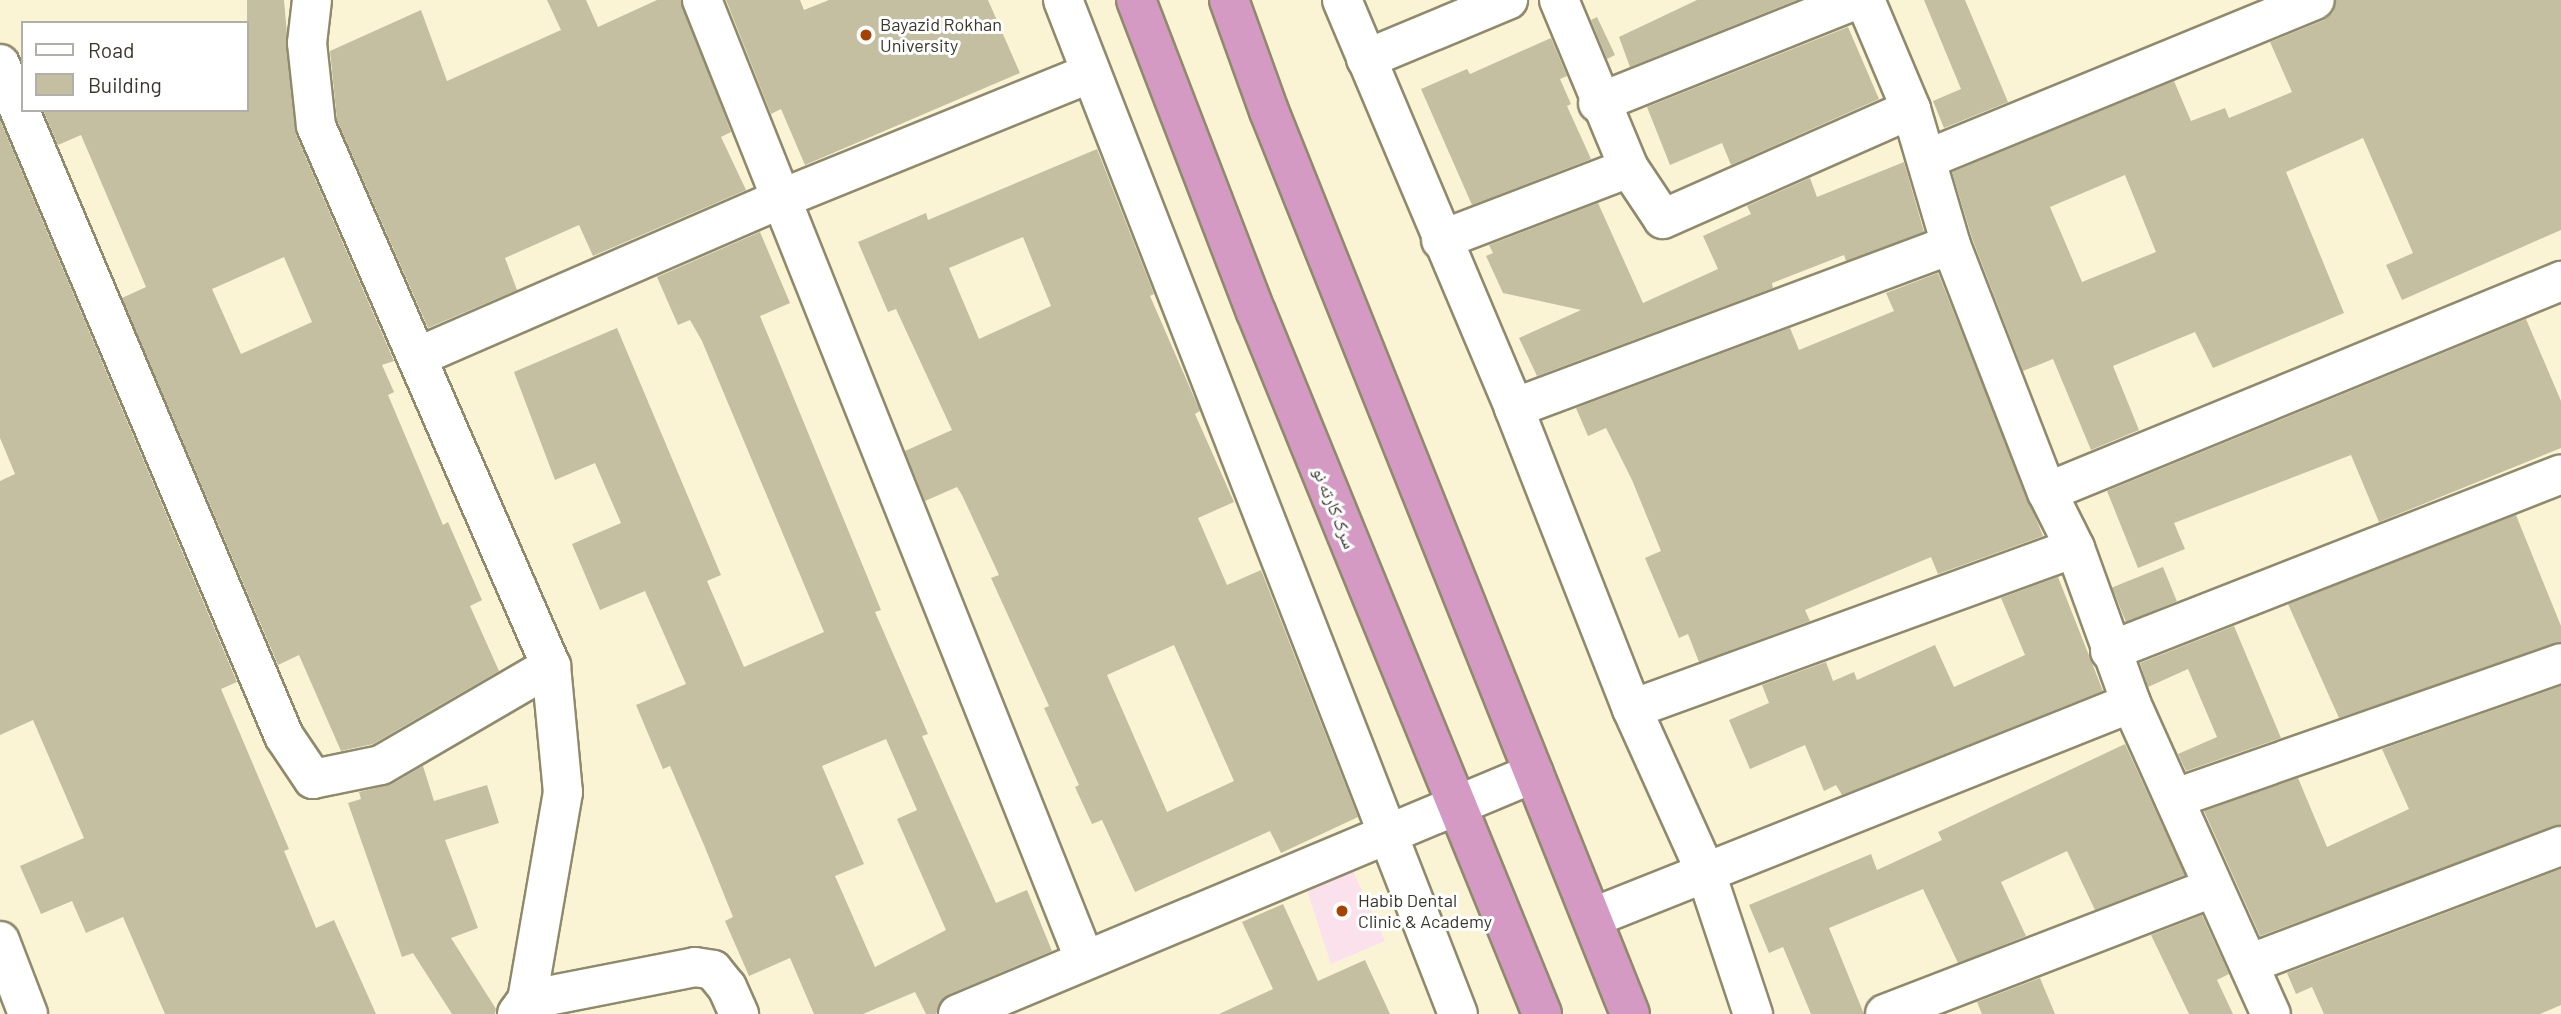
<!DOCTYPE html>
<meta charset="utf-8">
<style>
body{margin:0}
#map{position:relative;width:2561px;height:1014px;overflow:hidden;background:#faf4d4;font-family:Barlow,"Noto Naskh Arabic",sans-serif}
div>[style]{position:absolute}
.medical>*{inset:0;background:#fae1ec}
.building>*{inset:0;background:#c4bfa0;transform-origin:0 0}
.roads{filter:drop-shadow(2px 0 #8f8a6c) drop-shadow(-2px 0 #8f8a6c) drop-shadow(0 2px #8f8a6c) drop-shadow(0 -2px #8f8a6c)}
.minor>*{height:38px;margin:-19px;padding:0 19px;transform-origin:19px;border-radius:19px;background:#fff}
.tertiary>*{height:38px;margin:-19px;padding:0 19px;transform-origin:19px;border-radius:19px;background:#fff}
.trunk>*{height:38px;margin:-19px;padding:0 19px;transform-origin:19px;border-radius:19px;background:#d49ac3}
.dots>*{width:19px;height:19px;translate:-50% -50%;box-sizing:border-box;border:4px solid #fff;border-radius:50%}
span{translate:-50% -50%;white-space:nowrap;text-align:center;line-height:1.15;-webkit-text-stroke:6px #fff;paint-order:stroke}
.poi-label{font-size:18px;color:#39372a}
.left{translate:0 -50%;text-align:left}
.street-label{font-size:18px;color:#39372a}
.legend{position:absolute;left:21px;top:21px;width:228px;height:91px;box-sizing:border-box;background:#fff;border:2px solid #b0afaa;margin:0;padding:9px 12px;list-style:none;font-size:21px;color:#39372a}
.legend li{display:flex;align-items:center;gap:14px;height:35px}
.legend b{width:35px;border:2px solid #b0afaa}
</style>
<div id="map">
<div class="medical">
<div style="clip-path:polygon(1348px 860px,1385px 941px,1331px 964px,1304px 881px)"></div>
</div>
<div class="building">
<div style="clip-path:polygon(evenodd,247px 0,284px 0,296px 135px,394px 361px,382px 365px,394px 392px,388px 395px,443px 525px,448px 522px,482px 600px,470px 606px,499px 671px,373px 744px,341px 751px,299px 655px,278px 665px,122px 298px,146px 287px,81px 135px,58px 145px,43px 110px,247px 110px,247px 0,284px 257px,312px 322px,241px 354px,212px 289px,284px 257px)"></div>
<div style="clip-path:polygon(547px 0,586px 0,598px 27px,657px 0,681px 0,731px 132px,721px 137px,746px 190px,593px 256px,579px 225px,505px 258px,517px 290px,428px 328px,337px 120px,330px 51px,421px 10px,447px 81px,561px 30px)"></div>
<div style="clip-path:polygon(726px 0,800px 0,804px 10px,829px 0,988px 0,1020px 73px,805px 165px,781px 109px,771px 114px)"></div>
<div style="clip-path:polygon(1697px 0,1797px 0,1630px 67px,1619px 37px)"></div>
<div style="clip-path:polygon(1924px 0,1965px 0,2008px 102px,1944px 128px,1933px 101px,1961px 89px)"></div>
<div style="clip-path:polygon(evenodd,2336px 0,2561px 0,2561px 230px,2402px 300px,2386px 265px,2413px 253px,2363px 138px,2286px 172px,2344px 313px,2213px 368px,2195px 332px,2113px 366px,2139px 430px,2091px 450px,2053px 359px,2023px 371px,1972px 238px,1952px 172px,2174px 81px,2191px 121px,2225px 108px,2229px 118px,2292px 92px,2270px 42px,2324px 20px,2333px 13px,2336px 0,2125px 175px,2156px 252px,2082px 282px,2050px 207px,2125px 175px)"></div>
<div style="clip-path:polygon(1597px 17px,1615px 55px,1607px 59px,1591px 20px)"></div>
<div style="clip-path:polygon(1848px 27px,1879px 99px,1731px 165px,1722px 143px,1670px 165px,1647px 107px)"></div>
<div style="clip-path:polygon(1551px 38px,1567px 76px,1560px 79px,1571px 104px,1567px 106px,1591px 159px,1472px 205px,1421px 89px,1467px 69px,1470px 74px)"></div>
<div style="clip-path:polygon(0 120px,237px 682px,221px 689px,289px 849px,284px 851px,316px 928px,334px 920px,376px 1014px,165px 1014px,123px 917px,86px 933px,72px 901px,41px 914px,20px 866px,84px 838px,33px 720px,0 735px,0 481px,15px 474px,0 438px)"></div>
<div style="clip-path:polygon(evenodd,1097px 149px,1154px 294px,1150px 296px,1200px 411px,1195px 414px,1234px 502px,1198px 518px,1227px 585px,1261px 570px,1358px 817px,1281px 853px,1270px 831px,1135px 892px,1102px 820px,1092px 824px,1075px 787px,1079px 785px,1044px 708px,1049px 706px,991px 578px,999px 575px,962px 495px,957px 487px,925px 501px,905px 451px,952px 430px,896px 309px,888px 312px,858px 242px,926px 213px,928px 220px,1097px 149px,1023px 237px,1051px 306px,979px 339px,949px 268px,1023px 237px,1097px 149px,1174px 645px,1234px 781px,1167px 812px,1107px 675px,1174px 645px)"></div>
<div style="clip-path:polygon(1904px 162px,1924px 232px,1846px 261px,1844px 255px,1772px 283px,1773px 288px,1537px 376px,1519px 338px,1581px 310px,1503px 293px,1486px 256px,1493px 253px,1489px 245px,1598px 203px,1643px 303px,1718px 269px,1703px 236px,1751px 214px,1747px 206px,1810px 178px,1817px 197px)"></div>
<div style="clip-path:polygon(evenodd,760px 232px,790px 303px,760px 316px,881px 610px,875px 612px,928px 734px,922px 736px,996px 903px,1027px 890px,1052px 951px,950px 994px,936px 1014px,926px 1014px,915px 992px,863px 1014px,814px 1014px,790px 958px,749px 976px,725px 921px,733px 917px,704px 845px,670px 766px,663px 769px,636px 705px,686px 684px,645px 591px,600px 610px,572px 544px,621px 523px,595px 463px,555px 480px,514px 372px,617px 328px,721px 575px,707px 581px,744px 667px,824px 632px,702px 341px,690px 320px,678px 325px,657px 277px,760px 232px,886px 739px,917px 810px,897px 819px,946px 930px,875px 967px,835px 876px,864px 864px,822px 766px,886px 739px)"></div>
<div style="clip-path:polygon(1938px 273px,2043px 536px,1938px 574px,1931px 557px,1805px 610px,1810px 621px,1699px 662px,1688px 634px,1679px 638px,1645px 558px,1661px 551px,1632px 480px,1606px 428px,1588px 436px,1576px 408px,1790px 328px,1799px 350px,1894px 311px,1886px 293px)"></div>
<div style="clip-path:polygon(2526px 319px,2561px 401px,2561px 448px,2379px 522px,2351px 455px,2174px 523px,2185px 549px,2138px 568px,2107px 491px)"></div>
<div style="clip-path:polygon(2516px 515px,2561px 626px,2561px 642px,2339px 718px,2288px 604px)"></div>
<div style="left:2163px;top:567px;width:37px;height:55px;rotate:68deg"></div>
<div style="clip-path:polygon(2058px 577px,2103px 691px,1842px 795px,1836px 785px,1824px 791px,1805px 745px,1750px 769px,1729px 720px,1769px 703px,1762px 685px,1826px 662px,1833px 681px,1854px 672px,1857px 680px,1935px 645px,1954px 687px,2025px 655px,2001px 598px)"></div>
<div style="clip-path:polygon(2234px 626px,2281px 738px,2186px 771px,2178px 754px,2217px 737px,2188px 669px,2148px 687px,2140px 663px)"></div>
<div style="clip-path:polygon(2561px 686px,2561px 825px,2260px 936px,2204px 811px,2298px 778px,2327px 847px,2409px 809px,2382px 749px)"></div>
<div style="clip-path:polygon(2125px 744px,2185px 875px,2095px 910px,2067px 851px,2001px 882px,2026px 936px,1958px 963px,1923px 889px,1829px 928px,1864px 1014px,1811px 1014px,1783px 947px,1769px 953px,1749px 905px,1871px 854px,1877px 870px,1942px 840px,1938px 832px)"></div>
<div style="clip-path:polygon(423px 766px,434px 801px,487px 785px,499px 823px,445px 840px,478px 928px,451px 938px,496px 1009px,495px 1014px,452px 1014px,413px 953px,402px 957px,348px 803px,361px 799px,359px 792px,392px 784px)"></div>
<div style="clip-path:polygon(2561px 869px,2561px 1005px,2540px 1014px,2324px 1014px,2312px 987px,2296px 994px,2287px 973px)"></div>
<div style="clip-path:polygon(1283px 904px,1318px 981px,1365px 960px,1390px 1014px,1219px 1014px,1273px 989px,1242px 922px)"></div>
<div style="clip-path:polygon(2202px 915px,2229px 974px,2217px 980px,2233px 1014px,2189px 1014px,2151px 935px)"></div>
<div style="clip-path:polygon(2040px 978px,2055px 1014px,1982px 1014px,1977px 1002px)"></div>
</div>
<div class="roads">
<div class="minor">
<div style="left:702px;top:0;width:1031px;rotate:68.26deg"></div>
<div style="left:1063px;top:0;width:1088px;rotate:68.72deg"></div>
<div style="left:1342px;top:0;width:443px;rotate:67.1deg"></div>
<div style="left:1514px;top:408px;width:323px;rotate:68.6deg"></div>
<div style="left:1632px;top:709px;width:180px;rotate:65.7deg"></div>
<div style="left:1706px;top:873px;width:149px;rotate:71.6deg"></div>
<div style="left:1559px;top:0;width:182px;rotate:67.4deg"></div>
<div style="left:1629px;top:168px;width:61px;rotate:56.3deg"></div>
<div style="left:1663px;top:219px;width:271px;rotate:-23.9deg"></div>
<div style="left:1865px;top:0;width:118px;rotate:67.1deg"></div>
<div style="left:1911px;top:109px;width:142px;rotate:73.6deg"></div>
<div style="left:1951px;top:245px;width:265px;rotate:68.8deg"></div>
<div style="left:2047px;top:492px;width:63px;rotate:63.4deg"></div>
<div style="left:2075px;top:548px;width:165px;rotate:70.1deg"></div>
<div style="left:2131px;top:703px;width:341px;rotate:65.8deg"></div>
<div style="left:1366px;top:59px;width:154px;rotate:-22.6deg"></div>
<div style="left:0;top:64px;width:730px;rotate:67.09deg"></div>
<div style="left:284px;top:736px;width:52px;rotate:56deg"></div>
<div style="left:313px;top:779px;width:69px;rotate:-11.6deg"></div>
<div style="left:381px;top:765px;width:197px;rotate:-30.2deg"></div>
<div style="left:1598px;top:103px;width:278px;rotate:-21.8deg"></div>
<div style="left:1927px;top:159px;width:419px;rotate:-22.3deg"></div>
<div style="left:1441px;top:240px;width:201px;rotate:-21deg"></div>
<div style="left:417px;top:357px;width:399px;rotate:-23.5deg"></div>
<div style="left:783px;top:198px;width:332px;rotate:-22.1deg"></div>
<div style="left:1514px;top:408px;width:466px;rotate:-20.5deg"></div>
<div style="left:2047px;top:492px;width:556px;rotate:-22.32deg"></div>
<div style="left:2110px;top:651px;width:484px;rotate:-21.4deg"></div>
<div style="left:1632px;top:709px;width:471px;rotate:-20deg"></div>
<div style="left:2176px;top:798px;width:408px;rotate:-19.3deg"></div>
<div style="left:1594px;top:917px;width:578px;rotate:-21.73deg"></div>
<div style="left:0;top:941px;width:78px;rotate:69deg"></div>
<div style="left:2251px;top:963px;width:331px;rotate:-20.7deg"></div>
<div style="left:527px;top:1000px;width:171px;rotate:-11.1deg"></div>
<div style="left:695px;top:967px;width:18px;rotate:9deg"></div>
<div style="left:713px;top:970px;width:22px;rotate:51deg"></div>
<div style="left:727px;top:987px;width:30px;rotate:66deg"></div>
<div style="left:958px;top:1014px;width:624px;rotate:-22.7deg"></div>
<div style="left:1885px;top:1014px;width:350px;rotate:-21.1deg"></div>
</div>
<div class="tertiary">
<div style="left:312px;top:0;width:43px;rotate:96.6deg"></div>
<div style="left:307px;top:43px;width:83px;rotate:83.8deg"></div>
<div style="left:316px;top:126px;width:589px;rotate:66.48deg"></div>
<div style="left:551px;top:666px;width:127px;rotate:84.6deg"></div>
<div style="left:563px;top:792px;width:211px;rotate:99.8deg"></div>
<div style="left:527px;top:1000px;width:17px;rotate:126deg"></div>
</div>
<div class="trunk">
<div style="left:1136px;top:0;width:334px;rotate:69deg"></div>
<div style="left:1256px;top:312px;width:758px;rotate:67.83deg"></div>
<div style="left:1229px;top:0;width:118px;rotate:70.2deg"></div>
<div style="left:1269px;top:111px;width:972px;rotate:68.21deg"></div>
</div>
</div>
<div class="dots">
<div style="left:866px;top:35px;background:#a54400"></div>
<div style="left:1342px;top:911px;background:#a54400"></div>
</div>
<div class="poi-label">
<span class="left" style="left:880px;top:35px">Bayazid Rokhan<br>University</span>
<span class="left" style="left:1358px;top:911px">Habib Dental<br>Clinic &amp; Academy</span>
</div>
<div class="street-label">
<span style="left:1335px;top:508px;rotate:68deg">سرک کارته نو</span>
</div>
<ul class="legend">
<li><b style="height:9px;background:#fff"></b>Road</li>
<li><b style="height:19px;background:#c4bfa0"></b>Building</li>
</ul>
</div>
